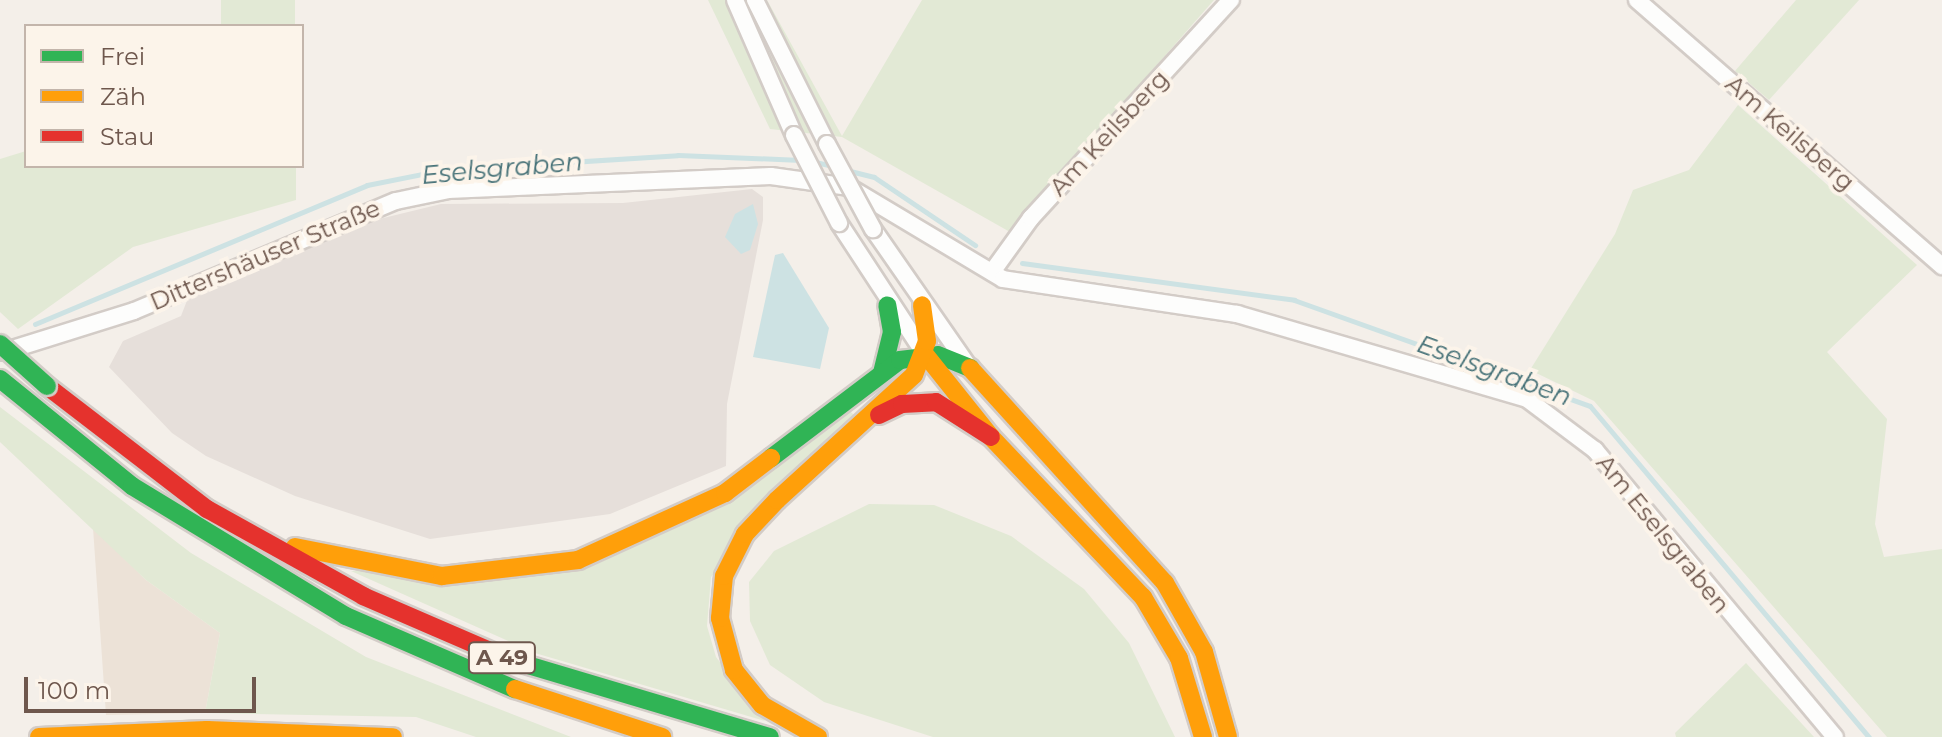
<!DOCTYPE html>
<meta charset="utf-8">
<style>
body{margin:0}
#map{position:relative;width:1942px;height:737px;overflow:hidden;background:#f4efe9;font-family:Montserrat,sans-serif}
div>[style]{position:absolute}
.residential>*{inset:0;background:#ece2d7}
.industrial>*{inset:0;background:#e6dfda}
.green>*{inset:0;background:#e2e9d5;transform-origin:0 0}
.water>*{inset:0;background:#cde2e3}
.stream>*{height:5px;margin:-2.5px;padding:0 2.5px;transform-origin:2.5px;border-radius:2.5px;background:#cde2e3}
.roads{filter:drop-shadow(2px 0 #d3ccc7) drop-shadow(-2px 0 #d3ccc7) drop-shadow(0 2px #d3ccc7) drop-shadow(0 -2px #d3ccc7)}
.street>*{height:16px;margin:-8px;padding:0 8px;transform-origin:8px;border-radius:8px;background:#fdfdfc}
.fast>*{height:18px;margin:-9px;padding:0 9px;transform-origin:9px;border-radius:9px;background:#30b455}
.slow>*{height:18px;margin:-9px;padding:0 9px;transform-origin:9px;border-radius:9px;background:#ff9f0a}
.jam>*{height:18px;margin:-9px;padding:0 9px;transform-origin:9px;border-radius:9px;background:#e5322d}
.bridges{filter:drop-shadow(2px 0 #d3ccc7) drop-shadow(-2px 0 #d3ccc7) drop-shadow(0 2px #d3ccc7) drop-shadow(0 -2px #d3ccc7)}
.street-bridge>*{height:16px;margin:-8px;padding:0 8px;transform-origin:8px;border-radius:8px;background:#fdfdfc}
.fast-bridge>*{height:18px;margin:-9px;padding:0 9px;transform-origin:9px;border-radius:9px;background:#30b455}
span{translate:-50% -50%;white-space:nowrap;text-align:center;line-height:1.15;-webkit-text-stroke:8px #fcf4ea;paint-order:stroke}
.shield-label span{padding:2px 6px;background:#fcf4ea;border:2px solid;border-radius:6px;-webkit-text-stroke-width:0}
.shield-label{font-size:22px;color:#6e574d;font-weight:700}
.street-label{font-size:24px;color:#6e574d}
.water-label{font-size:26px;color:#477278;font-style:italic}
.legend{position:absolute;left:24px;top:24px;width:280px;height:144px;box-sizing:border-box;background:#fcf4ea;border:2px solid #c3b5ab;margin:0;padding:10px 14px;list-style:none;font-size:24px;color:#6e574d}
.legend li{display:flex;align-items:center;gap:16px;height:40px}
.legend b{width:40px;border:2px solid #c3b5ab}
.scale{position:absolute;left:24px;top:677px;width:232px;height:36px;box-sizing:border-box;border:4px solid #6e574d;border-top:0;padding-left:10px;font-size:24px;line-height:28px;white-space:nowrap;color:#6e574d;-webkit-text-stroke:6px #fcf4ea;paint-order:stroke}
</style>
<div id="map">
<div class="residential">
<div style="clip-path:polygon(93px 528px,146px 580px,220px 633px,205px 713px,106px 715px)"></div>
</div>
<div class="industrial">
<div style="clip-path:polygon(752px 189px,763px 197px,763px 220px,727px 404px,726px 466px,610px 514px,430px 539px,295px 496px,206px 456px,172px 433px,109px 367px,123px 341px,181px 316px,188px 298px,367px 222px,441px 204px,623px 203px)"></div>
</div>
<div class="green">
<div style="left:221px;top:0;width:74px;height:26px"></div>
<div style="clip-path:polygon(708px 0,767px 0,842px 136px,922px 0,1214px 0,1010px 232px,842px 137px,770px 129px)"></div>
<div style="clip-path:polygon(1796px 0,1859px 0,1769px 100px,1735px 71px)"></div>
<div style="clip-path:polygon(1738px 105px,1917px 265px,1827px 352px,1887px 419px,1875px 524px,1884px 557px,1942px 549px,1942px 737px,1887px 737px,1594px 401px,1530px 370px,1615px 234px,1633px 190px,1689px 170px)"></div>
<div style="clip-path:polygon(26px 151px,26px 166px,296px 166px,296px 200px,133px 247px,18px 329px,0 312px,0 159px)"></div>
<div style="clip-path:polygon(0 407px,191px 553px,366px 657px,571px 737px,476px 737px,416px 717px,205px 713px,220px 633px,146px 580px,0 442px)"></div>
<div style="clip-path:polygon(850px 411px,855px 416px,711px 577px,707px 626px,716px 657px,765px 721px,535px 653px,351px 571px,579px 567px)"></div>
<div style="clip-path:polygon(869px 504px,934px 505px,1011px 536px,1084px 589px,1129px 643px,1175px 737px,933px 737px,824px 702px,770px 665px,750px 621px,749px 582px,774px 551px)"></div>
<div style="clip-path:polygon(1746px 663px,1814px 737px,1676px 737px,1675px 733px)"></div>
</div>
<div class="water">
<div style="clip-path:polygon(753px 204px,758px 224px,750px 250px,741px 254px,725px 237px,735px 214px)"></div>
<div style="clip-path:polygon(783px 253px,829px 328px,820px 369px,753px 357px,775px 255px)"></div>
</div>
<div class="stream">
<div style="left:811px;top:161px;width:26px;rotate:13deg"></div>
<div style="left:846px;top:170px;width:29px;rotate:14deg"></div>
<div style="left:874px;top:177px;width:122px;rotate:34deg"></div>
<div style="left:1022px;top:263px;width:275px;rotate:7.7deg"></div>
<div style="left:1294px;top:300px;width:314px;rotate:19.7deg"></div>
<div style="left:1590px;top:406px;width:433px;rotate:49.9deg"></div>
<div style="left:35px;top:324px;width:360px;rotate:-22.7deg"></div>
<div style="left:367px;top:185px;width:76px;rotate:-11.3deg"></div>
<div style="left:442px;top:170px;width:236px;rotate:-3.6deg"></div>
<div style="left:678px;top:155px;width:123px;rotate:2.3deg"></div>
</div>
<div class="roads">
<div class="street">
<div style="left:735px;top:0;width:147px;rotate:66.4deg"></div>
<div style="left:755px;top:0;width:161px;rotate:63.4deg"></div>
<div style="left:1637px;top:0;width:405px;rotate:41.1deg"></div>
<div style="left:839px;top:223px;width:155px;rotate:56.8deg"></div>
<div style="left:873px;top:229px;width:165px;rotate:55.2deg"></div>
<div style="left:992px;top:272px;width:67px;rotate:-54.2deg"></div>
<div style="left:1031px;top:218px;width:296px;rotate:-47.5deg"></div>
<div style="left:3px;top:352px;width:137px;rotate:-17.4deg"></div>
<div style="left:134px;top:311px;width:284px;rotate:-22.8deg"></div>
<div style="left:396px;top:201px;width:53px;rotate:-11.9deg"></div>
<div style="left:448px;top:190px;width:323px;rotate:-2.5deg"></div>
<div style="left:771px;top:176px;width:79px;rotate:8deg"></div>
<div style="left:849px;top:187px;width:179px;rotate:30.9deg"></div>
<div style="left:1003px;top:279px;width:237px;rotate:8.5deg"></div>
<div style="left:1237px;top:314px;width:302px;rotate:16.3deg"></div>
<div style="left:1527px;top:399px;width:85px;rotate:36.9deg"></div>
<div style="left:1595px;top:450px;width:374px;rotate:50.1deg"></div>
</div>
<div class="fast">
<div style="left:882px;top:373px;width:42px;rotate:-76.3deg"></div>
<div style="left:892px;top:332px;width:27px;rotate:-100deg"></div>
<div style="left:0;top:379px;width:170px;rotate:39deg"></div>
<div style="left:132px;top:486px;width:250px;rotate:31.3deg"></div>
<div style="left:346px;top:616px;width:184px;rotate:23.4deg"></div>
<div style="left:771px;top:458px;width:162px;rotate:-37.2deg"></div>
<div style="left:900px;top:360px;width:38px;rotate:-7deg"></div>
<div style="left:938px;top:355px;width:35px;rotate:22deg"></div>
<div style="left:511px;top:660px;width:270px;rotate:16.6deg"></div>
</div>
<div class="slow">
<div style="left:924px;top:353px;width:107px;rotate:51.4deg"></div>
<div style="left:991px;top:437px;width:221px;rotate:46.5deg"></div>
<div style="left:1143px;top:597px;width:71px;rotate:59.5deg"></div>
<div style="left:1179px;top:658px;width:83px;rotate:73.1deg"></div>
<div style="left:970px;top:368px;width:290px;rotate:47.8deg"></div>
<div style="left:1165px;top:583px;width:79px;rotate:60.5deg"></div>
<div style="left:1204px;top:652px;width:88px;rotate:74.2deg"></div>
<div style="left:295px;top:547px;width:150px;rotate:11.2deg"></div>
<div style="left:442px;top:576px;width:137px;rotate:-6.7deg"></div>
<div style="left:578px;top:560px;width:162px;rotate:-24.5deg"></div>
<div style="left:725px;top:493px;width:58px;rotate:-37.3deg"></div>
<div style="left:515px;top:689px;width:155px;rotate:18.1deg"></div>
<div style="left:39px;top:737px;width:168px;rotate:-2.4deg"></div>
<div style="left:207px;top:730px;width:186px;rotate:2.2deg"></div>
<div style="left:818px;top:737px;width:64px;rotate:-150.3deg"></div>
<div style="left:762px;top:705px;width:45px;rotate:-128.7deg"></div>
<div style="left:734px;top:670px;width:54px;rotate:-105.1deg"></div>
<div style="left:720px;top:618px;width:42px;rotate:-84.6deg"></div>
<div style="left:724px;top:576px;width:47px;rotate:-63.4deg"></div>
<div style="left:745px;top:534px;width:47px;rotate:-46.7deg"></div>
<div style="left:777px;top:500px;width:185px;rotate:-42.4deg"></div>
<div style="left:914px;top:375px;width:36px;rotate:-69deg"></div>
<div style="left:927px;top:341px;width:36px;rotate:-98deg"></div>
</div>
<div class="jam">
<div style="left:47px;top:386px;width:202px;rotate:37.6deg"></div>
<div style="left:207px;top:509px;width:179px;rotate:29.1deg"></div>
<div style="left:363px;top:596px;width:161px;rotate:23.4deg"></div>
<div style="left:879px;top:415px;width:25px;rotate:-26deg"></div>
<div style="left:902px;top:404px;width:34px;rotate:-3deg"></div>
<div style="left:936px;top:402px;width:65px;rotate:32.5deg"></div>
</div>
</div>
<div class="bridges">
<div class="street-bridge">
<div style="left:794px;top:135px;width:99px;rotate:62.9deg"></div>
<div style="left:827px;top:144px;width:97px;rotate:61.6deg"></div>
</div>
<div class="fast-bridge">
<div style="left:0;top:344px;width:63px;rotate:41.8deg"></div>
</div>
</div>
<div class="shield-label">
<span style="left:502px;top:658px">A 49</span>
</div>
<div class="street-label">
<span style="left:1109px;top:133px;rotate:-47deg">Am Keilsberg</span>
<span style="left:1790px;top:133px;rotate:41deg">Am Keilsberg</span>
<span style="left:265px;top:255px;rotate:-23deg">Dittershäuser Straße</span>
<span style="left:1663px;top:534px;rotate:51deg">Am Eselsgraben</span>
</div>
<div class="water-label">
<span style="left:502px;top:169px;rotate:-5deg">Eselsgraben</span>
<span style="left:1494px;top:371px;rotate:20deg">Eselsgraben</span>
</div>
<ul class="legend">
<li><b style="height:10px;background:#30b455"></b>Frei</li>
<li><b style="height:10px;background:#ff9f0a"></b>Zäh</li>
<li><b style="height:10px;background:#e5322d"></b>Stau</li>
</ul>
<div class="scale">100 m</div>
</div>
